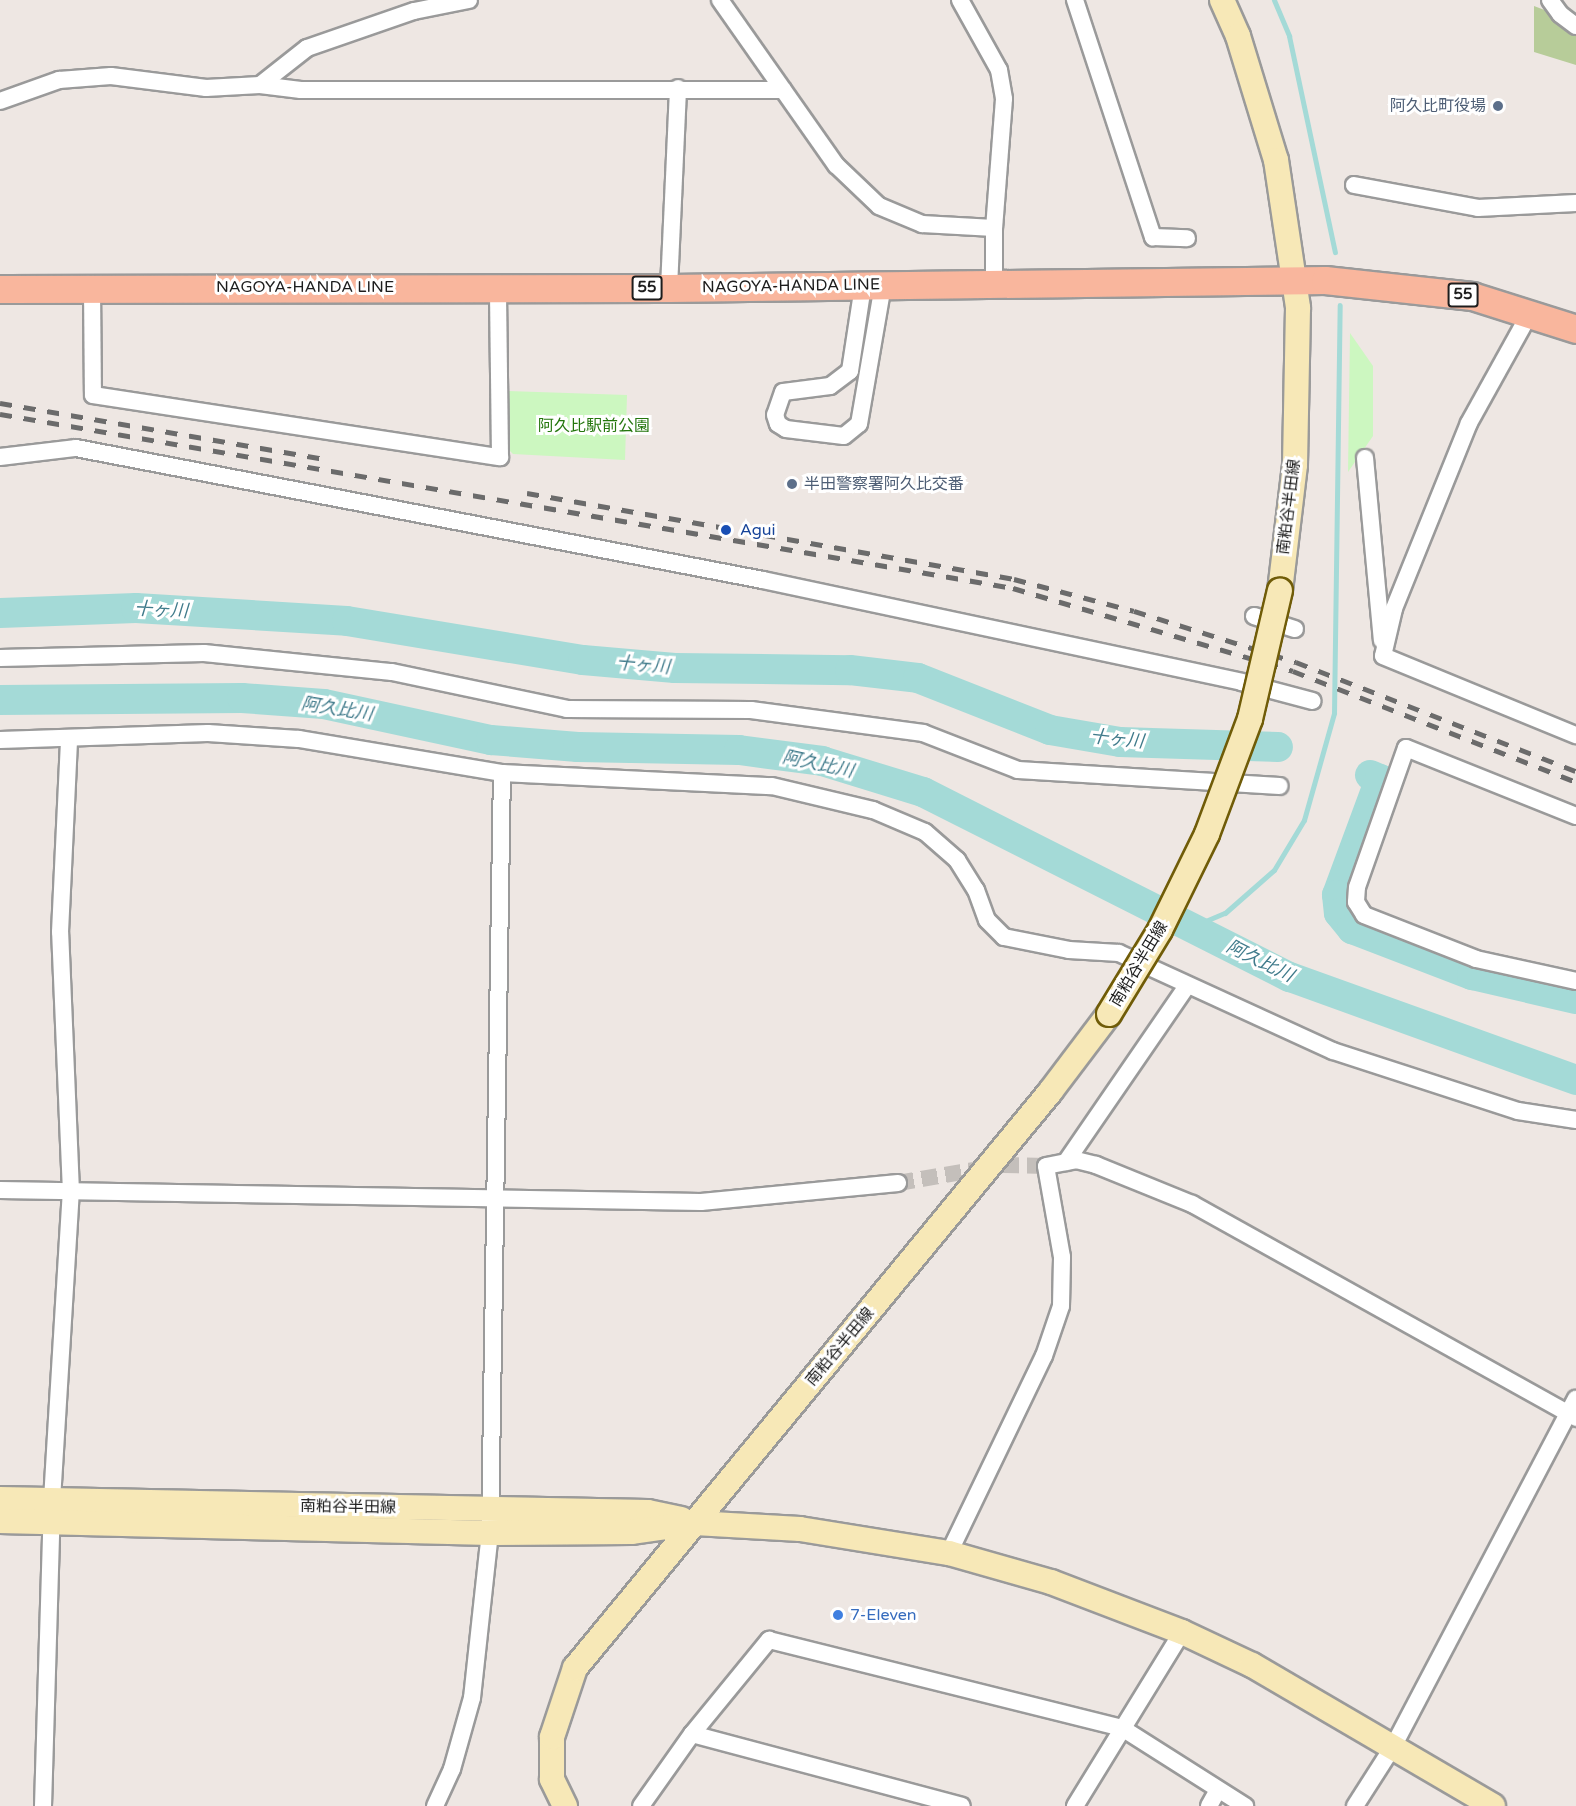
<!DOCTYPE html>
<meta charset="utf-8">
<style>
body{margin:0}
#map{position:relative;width:1576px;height:1806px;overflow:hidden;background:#eee7e3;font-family:"Varela Round","Noto Sans JP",sans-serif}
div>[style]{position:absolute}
.forest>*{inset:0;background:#b7cc99}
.park>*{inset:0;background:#ccf7c0}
.stream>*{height:5px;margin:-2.5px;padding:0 2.5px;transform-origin:2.5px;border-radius:2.5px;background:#a4dad7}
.river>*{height:30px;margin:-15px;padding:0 15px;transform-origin:15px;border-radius:15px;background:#a4dad7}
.street-tunnel>*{height:16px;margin-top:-8px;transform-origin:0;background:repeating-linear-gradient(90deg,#c4bfbb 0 16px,transparent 0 24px)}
.roads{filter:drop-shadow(2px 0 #9a9a9a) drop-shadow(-2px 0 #9a9a9a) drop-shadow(0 2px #9a9a9a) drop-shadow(0 -2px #9a9a9a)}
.street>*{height:16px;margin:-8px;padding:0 8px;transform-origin:8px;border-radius:8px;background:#fff}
.secondary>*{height:24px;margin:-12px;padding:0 12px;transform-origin:12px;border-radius:12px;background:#f7e8b7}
.primary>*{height:27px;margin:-13.5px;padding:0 13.5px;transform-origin:13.5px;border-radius:13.5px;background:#f9b69d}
.rail>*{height:4.5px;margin-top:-2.25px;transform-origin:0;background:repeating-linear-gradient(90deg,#6b6b6b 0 12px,transparent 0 24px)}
.bridges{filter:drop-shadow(2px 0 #705c08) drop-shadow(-2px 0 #705c08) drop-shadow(0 2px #705c08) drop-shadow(0 -2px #705c08)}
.secondary-bridge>*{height:24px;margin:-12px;padding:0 12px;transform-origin:12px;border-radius:12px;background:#f7e8b7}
.dots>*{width:16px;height:16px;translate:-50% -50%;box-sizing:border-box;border:3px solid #fff;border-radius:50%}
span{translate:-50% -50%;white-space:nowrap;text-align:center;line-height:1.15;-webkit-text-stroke:6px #fff;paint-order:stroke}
.shield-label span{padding:2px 4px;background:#fff;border:2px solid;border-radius:4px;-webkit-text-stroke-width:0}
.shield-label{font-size:15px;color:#1d1d1d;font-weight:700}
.service-label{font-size:16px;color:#4e5e75}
.right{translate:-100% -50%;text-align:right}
.left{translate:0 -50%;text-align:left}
.street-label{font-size:16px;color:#1d1d1d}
.park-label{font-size:16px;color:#25770e}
.transit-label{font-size:16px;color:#164399}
.shop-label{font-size:16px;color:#366cbe}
.water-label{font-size:18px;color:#407b8b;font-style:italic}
</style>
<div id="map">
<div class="forest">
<div style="clip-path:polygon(1534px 6px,1576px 22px,1576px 65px,1534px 52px)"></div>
</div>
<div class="park">
<div style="clip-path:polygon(1350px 333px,1373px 366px,1373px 436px,1348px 472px)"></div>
<div style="clip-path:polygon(508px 391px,627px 395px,625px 460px,513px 454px,508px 449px)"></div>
</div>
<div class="stream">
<div style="left:1274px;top:0;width:39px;rotate:67deg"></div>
<div style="left:1289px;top:36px;width:221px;rotate:78deg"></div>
<div style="left:1189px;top:928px;width:39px;rotate:-23deg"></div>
<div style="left:1225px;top:913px;width:65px;rotate:-41.3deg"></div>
<div style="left:1274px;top:870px;width:58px;rotate:-59deg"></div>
<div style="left:1304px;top:820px;width:111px;rotate:-74.3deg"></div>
<div style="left:1334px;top:713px;width:408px;rotate:-89.2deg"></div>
</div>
<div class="river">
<div style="left:0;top:613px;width:136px;rotate:-2.1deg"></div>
<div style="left:136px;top:608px;width:211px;rotate:3.5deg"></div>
<div style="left:347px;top:621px;width:239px;rotate:9.4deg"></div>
<div style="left:583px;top:660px;width:92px;rotate:5deg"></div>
<div style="left:675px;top:668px;width:175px;rotate:0.7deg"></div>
<div style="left:850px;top:670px;width:68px;rotate:6.7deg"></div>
<div style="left:918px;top:678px;width:142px;rotate:21.5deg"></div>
<div style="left:1050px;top:730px;width:71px;rotate:9.7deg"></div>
<div style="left:1120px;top:742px;width:158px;rotate:1.8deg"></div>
<div style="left:0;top:700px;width:242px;rotate:-0.5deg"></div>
<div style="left:242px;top:698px;width:82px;rotate:4.2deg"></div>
<div style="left:324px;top:704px;width:171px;rotate:12.2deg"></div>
<div style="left:491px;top:740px;width:87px;rotate:4.6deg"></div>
<div style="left:578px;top:747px;width:161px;rotate:1.1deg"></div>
<div style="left:739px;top:750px;width:84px;rotate:7.5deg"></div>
<div style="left:822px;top:761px;width:106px;rotate:17.1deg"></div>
<div style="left:923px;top:792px;width:411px;rotate:26.8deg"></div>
<div style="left:1290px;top:977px;width:304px;rotate:19.8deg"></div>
<div style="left:1370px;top:775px;width:11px;rotate:22deg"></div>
<div style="left:1380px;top:779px;width:124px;rotate:110.3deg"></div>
<div style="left:1337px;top:895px;width:18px;rotate:84deg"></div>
<div style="left:1339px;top:913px;width:21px;rotate:51deg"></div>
<div style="left:1352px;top:929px;width:129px;rotate:21deg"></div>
<div style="left:1472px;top:975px;width:107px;rotate:13deg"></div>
</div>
<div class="street-tunnel">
<div style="left:898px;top:1183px;width:107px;rotate:-9.7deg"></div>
<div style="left:1003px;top:1165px;width:43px;rotate:1.3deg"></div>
</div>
<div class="roads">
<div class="street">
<div style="left:720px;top:0;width:202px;rotate:54.9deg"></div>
<div style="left:836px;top:165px;width:59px;rotate:43.6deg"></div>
<div style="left:879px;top:206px;width:47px;rotate:22.7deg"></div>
<div style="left:922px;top:224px;width:72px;rotate:3.2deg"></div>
<div style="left:960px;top:0;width:80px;rotate:60.9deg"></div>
<div style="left:999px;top:70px;width:29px;rotate:80deg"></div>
<div style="left:1004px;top:99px;width:129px;rotate:94.4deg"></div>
<div style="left:994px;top:228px;width:57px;rotate:90deg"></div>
<div style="left:1075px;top:0;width:250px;rotate:71.8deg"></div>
<div style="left:1153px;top:237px;width:34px;rotate:2deg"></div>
<div style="left:1550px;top:0;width:17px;rotate:54deg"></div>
<div style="left:1560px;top:14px;width:20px;rotate:37deg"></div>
<div style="left:260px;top:85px;width:41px;rotate:7deg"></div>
<div style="left:301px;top:90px;width:482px"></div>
<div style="left:0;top:101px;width:63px;rotate:-19.6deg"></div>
<div style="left:59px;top:80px;width:52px;rotate:-4.4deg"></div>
<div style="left:111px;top:76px;width:96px;rotate:7.2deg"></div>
<div style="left:206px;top:88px;width:54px;rotate:-3.2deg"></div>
<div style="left:260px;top:85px;width:60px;rotate:-38.2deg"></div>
<div style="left:307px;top:48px;width:113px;rotate:-19.1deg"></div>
<div style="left:414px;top:11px;width:56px;rotate:-11.3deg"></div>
<div style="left:1354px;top:185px;width:126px;rotate:10.5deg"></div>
<div style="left:1478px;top:208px;width:98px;rotate:-2.9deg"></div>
<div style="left:863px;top:286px;width:86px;rotate:98.7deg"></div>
<div style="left:850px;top:371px;width:25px;rotate:143deg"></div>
<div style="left:830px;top:386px;width:47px;rotate:172.7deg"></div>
<div style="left:783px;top:392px;width:24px;rotate:109deg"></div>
<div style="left:775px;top:415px;width:9px;rotate:72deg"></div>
<div style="left:778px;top:424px;width:9px;rotate:32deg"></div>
<div style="left:786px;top:429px;width:58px;rotate:6.9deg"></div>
<div style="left:844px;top:436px;width:19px;rotate:-39deg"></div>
<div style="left:859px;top:424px;width:141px;rotate:-80.2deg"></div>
<div style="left:92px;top:287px;width:108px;rotate:89.5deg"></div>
<div style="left:93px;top:395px;width:412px;rotate:8.7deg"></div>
<div style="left:500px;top:457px;width:170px;rotate:-90.7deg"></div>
<div style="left:669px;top:288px;width:200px;rotate:-87.4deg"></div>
<div style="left:1530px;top:313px;width:126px;rotate:119deg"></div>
<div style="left:1469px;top:423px;width:201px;rotate:112deg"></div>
<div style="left:1394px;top:609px;width:48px;rotate:103.2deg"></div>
<div style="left:1383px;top:656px;width:209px;rotate:22.3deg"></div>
<div style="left:0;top:457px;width:77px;rotate:-6.8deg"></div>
<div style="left:76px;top:448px;width:700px;rotate:10.88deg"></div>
<div style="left:763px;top:580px;width:489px;rotate:12deg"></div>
<div style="left:1241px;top:682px;width:74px;rotate:14.8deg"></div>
<div style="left:1365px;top:458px;width:183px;rotate:84.7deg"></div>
<div style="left:1254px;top:616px;width:43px;rotate:17.6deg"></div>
<div style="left:0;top:658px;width:204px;rotate:-1.4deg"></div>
<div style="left:204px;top:653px;width:189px;rotate:5.8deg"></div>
<div style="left:392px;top:672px;width:179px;rotate:11.9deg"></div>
<div style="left:567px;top:709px;width:184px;rotate:0.3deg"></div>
<div style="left:751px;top:710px;width:174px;rotate:7.6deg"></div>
<div style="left:923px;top:733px;width:102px;rotate:21.3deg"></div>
<div style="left:1018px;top:770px;width:262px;rotate:3.5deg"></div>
<div style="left:0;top:740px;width:208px;rotate:-1.9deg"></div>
<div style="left:208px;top:733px;width:91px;rotate:3.8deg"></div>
<div style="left:299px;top:739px;width:206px;rotate:9.5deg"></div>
<div style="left:502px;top:773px;width:270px;rotate:2.8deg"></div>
<div style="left:772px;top:786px;width:104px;rotate:13.4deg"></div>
<div style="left:873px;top:810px;width:56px;rotate:22.9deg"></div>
<div style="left:925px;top:832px;width:43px;rotate:41.2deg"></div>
<div style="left:957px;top:860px;width:36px;rotate:58deg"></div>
<div style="left:976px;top:890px;width:32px;rotate:70deg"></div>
<div style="left:987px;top:920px;width:24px;rotate:45deg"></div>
<div style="left:1004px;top:937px;width:66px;rotate:11.3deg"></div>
<div style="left:1069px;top:950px;width:50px;rotate:3.4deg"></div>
<div style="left:1119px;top:953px;width:235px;rotate:24.6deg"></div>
<div style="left:1333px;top:1051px;width:194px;rotate:18deg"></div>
<div style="left:1518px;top:1111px;width:59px;rotate:8.8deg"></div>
<div style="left:1576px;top:816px;width:183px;rotate:-158.2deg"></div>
<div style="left:1406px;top:748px;width:147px;rotate:109.4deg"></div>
<div style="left:1357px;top:887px;width:15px;rotate:94deg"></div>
<div style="left:1356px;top:902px;width:15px;rotate:58deg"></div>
<div style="left:1364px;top:915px;width:120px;rotate:21.4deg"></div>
<div style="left:1476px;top:959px;width:102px;rotate:12.4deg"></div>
<div style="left:1066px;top:1162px;width:214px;rotate:-55.5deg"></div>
<div style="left:0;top:1190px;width:701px;rotate:0.98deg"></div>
<div style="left:701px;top:1202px;width:198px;rotate:-5.5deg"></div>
<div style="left:949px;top:1553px;width:219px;rotate:-64.3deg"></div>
<div style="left:1044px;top:1356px;width:53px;rotate:-71.2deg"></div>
<div style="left:1061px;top:1306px;width:49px;rotate:-88.8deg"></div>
<div style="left:1062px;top:1257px;width:92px;rotate:-100deg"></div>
<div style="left:1046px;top:1166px;width:31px;rotate:-11deg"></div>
<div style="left:1076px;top:1160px;width:21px;rotate:14deg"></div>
<div style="left:1096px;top:1165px;width:104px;rotate:22.1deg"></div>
<div style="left:1192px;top:1204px;width:440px;rotate:29.1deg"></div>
<div style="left:692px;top:1734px;width:279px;rotate:14.9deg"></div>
<div style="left:43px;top:1806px;width:306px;rotate:-88.3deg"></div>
<div style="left:52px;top:1500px;width:309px;rotate:-86.5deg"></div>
<div style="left:71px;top:1192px;width:260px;rotate:-92.4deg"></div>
<div style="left:60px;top:932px;width:193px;rotate:-87.3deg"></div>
<div style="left:435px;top:1806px;width:41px;rotate:-65.3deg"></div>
<div style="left:452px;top:1769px;width:74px;rotate:-74.3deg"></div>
<div style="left:472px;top:1698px;width:166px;rotate:-83.8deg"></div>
<div style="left:490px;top:1533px;width:760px;rotate:-89.1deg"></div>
<div style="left:641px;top:1806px;width:88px;rotate:-54.7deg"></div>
<div style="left:692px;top:1734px;width:122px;rotate:-50.7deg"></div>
<div style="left:769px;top:1640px;width:364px;rotate:14deg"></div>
<div style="left:1122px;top:1728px;width:146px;rotate:32.4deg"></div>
<div style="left:1075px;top:1806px;width:204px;rotate:-58.4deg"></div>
<div style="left:1209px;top:1806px;width:18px;rotate:-61deg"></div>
<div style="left:1355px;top:1806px;width:72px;rotate:-57.4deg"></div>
<div style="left:1394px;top:1745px;width:391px;rotate:-62.3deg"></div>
</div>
<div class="secondary">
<div style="left:1222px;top:0;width:39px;rotate:66deg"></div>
<div style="left:1238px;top:36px;width:130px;rotate:73deg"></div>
<div style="left:1276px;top:160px;width:150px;rotate:81.5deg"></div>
<div style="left:1298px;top:308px;width:157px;rotate:91.1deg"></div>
<div style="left:1295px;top:465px;width:126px;rotate:96.8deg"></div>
<div style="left:0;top:1499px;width:648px;rotate:1.15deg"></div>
<div style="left:648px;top:1512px;width:34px;rotate:12deg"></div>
<div style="left:0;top:1521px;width:490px;rotate:1.4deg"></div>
<div style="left:490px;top:1533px;width:141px;rotate:-0.4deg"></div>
<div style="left:631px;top:1532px;width:65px;rotate:-8deg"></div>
<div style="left:695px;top:1523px;width:105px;rotate:3.3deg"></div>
<div style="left:800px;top:1529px;width:151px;rotate:9.2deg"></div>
<div style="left:949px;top:1553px;width:106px;rotate:15.9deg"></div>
<div style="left:1051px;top:1582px;width:140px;rotate:20.9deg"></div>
<div style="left:1182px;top:1632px;width:77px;rotate:25.2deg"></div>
<div style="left:1252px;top:1665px;width:279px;rotate:30.3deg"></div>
<div style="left:565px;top:1806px;width:30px;rotate:-116deg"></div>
<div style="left:552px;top:1779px;width:42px;rotate:-90deg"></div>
<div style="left:552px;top:1737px;width:73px;rotate:-71.6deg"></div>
<div style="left:575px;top:1668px;width:747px;rotate:-50.49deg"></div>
<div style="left:1050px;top:1092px;width:98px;rotate:-52.9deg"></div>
</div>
<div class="primary">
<div style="left:0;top:289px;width:669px;rotate:-0.09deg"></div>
<div style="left:669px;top:288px;width:656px;rotate:-0.7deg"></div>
<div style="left:1325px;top:280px;width:148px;rotate:6.2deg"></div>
<div style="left:1472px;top:296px;width:109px;rotate:17.6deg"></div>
</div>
</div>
<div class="rail">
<div style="left:0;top:403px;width:328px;rotate:9.8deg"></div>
<div style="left:0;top:414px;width:1028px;rotate:9.75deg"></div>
<div style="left:1013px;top:588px;width:292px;rotate:16.5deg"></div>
<div style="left:1293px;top:671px;width:304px;rotate:21.4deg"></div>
<div style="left:527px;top:493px;width:495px;rotate:10deg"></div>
<div style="left:1014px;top:579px;width:124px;rotate:14.9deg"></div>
<div style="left:1134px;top:611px;width:170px;rotate:17.5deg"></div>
<div style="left:1296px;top:662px;width:300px;rotate:21.3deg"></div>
</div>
<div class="bridges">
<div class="secondary-bridge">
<div style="left:1109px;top:1014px;width:98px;rotate:-58.7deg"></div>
<div style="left:1160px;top:930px;width:107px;rotate:-63.9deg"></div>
<div style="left:1207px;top:834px;width:123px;rotate:-69.5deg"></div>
<div style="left:1250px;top:719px;width:132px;rotate:-76.9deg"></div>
</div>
</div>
<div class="dots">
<div style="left:1498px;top:106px;background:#5c6f8a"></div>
<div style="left:792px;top:484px;background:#5c6f8a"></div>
<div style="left:726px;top:530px;background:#1a4fb4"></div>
<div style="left:838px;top:1615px;background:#3f7fe0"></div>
</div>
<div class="shield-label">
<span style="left:647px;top:288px">55</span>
<span style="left:1463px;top:295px">55</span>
</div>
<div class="service-label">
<span class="right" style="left:1486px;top:106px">阿久比町役場</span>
<span class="left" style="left:804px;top:484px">半田警察署阿久比交番</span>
</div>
<div class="street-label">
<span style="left:791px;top:286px;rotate:-1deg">NAGOYA-HANDA LINE</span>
<span style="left:305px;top:287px">NAGOYA-HANDA LINE</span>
<span style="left:1289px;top:507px;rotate:-83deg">南粕谷半田線</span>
<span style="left:1139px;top:964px;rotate:-59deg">南粕谷半田線</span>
<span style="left:840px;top:1347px;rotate:-50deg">南粕谷半田線</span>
<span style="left:348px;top:1507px;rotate:1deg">南粕谷半田線</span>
</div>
<div class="park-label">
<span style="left:594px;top:426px">阿久比駅前公園</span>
</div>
<div class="transit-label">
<span class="left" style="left:740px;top:530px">Agui</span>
</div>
<div class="shop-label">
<span class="left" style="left:850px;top:1615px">7-Eleven</span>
</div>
<div class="water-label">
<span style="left:161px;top:610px;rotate:3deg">十ヶ川</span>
<span style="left:643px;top:665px;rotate:5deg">十ヶ川</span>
<span style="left:337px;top:709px;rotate:9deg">阿久比川</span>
<span style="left:1117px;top:739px;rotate:6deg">十ヶ川</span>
<span style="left:818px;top:764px;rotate:12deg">阿久比川</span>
<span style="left:1260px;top:961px;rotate:26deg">阿久比川</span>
</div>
</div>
